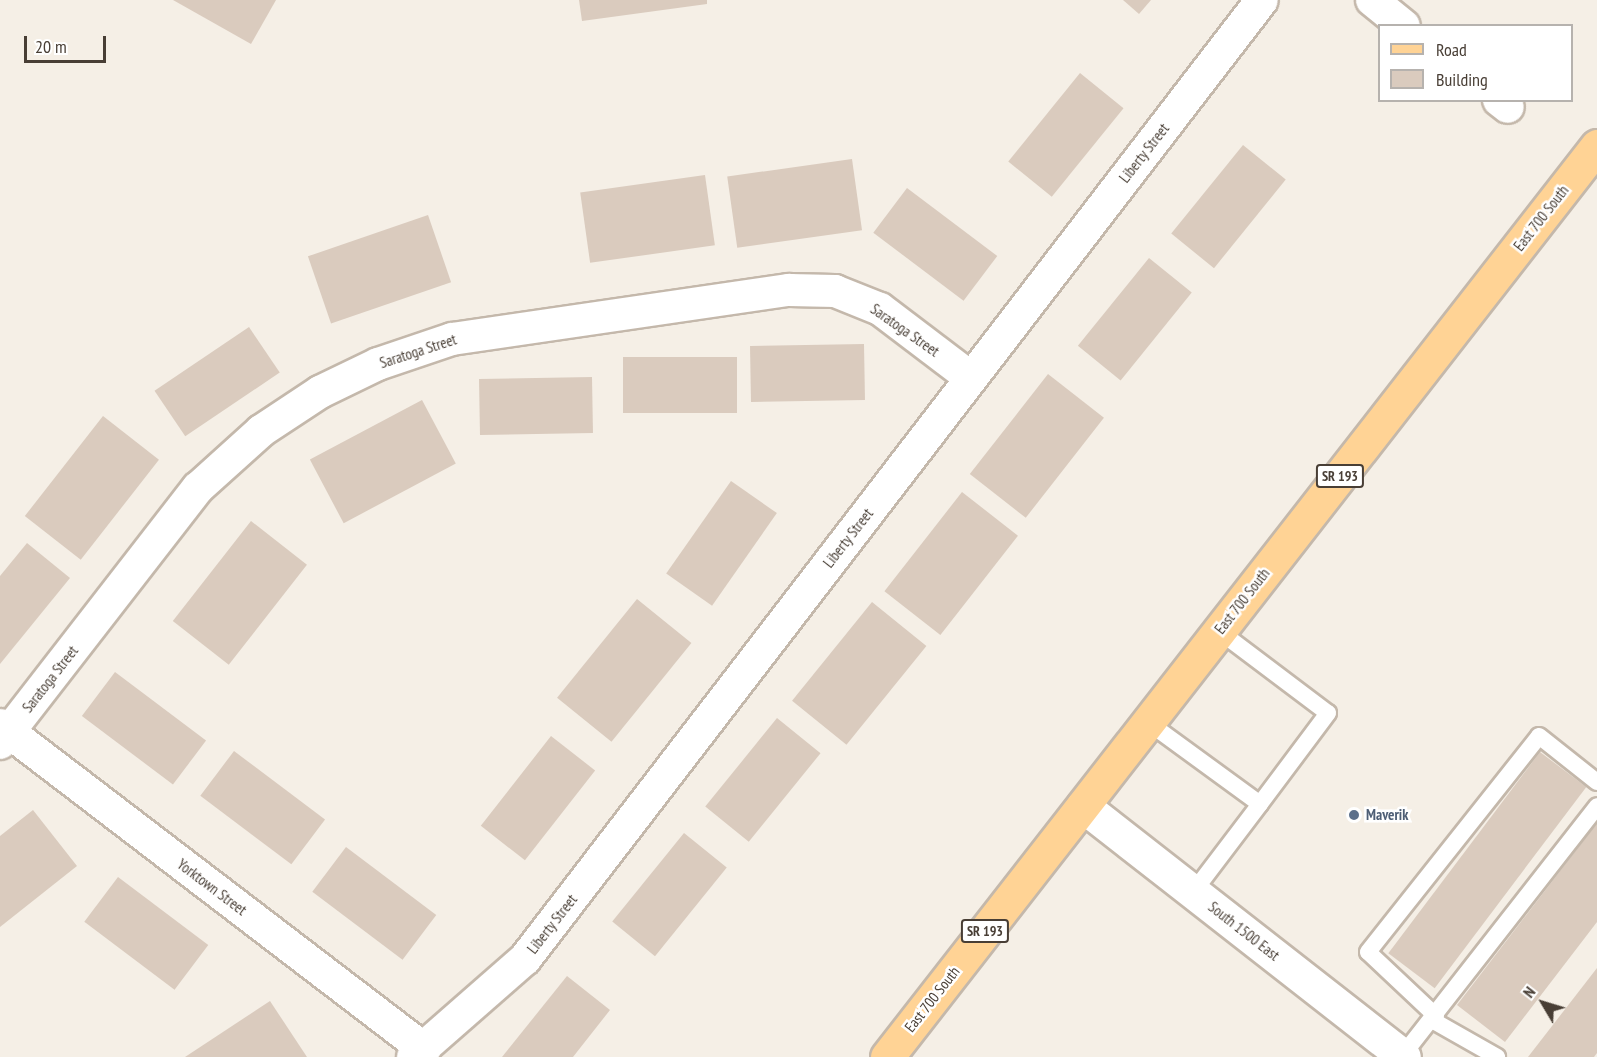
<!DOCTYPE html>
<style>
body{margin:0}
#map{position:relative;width:1597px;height:1057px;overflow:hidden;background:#f5efe6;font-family:"PT Sans Narrow",sans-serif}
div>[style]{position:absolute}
.building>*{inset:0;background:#dacbbe;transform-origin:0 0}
.roads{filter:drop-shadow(2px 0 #c4b8ab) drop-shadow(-2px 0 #c4b8ab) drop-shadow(0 2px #c4b8ab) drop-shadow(0 -2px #c4b8ab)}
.service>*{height:16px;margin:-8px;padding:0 8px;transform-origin:8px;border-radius:8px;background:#fff}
.minor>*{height:32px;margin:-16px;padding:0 16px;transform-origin:16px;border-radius:16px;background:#fff}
.tertiary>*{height:33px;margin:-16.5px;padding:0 16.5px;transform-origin:16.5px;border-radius:16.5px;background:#fff}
.primary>*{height:33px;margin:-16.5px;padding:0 16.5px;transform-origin:16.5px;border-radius:16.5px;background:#ffd395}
.dots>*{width:16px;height:16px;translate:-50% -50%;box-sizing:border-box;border:3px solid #fff;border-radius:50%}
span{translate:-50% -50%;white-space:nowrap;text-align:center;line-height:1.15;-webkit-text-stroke:5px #fff;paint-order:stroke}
.shield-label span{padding:2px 4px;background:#fff;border:2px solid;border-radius:4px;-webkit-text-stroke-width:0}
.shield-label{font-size:14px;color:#483e35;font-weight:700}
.street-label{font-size:15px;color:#483e35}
.service-label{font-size:15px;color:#4e5e75;font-weight:700}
.left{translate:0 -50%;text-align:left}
.legend{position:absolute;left:1378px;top:24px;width:195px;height:78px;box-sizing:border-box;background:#fff;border:2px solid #b6b2ae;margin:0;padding:8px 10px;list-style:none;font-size:18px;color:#483e35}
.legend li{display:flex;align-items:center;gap:12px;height:30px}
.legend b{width:30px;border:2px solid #b6b2ae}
.north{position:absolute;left:1513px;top:973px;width:60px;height:60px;-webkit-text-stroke:4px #fff;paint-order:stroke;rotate:308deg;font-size:16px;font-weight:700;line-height:24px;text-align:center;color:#483e35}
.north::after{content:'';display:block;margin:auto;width:21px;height:27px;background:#483e35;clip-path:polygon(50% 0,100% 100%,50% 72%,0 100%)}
.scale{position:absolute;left:24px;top:36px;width:82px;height:27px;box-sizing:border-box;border:3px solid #483e35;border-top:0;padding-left:8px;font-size:18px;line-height:21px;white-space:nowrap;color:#483e35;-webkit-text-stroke:4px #fff;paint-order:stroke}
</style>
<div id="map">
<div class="building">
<div style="clip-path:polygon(173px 0,276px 0,251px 44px)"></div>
<div style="clip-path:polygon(579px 0,707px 0,707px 4px,582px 21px)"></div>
<div style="clip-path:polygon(1123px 0,1151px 0,1139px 14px)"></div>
<div style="left:1080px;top:73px;width:56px;height:114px;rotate:39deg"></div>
<div style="left:1243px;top:145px;width:55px;height:114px;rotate:39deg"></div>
<div style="left:852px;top:159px;width:72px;height:126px;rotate:82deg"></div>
<div style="left:705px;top:175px;width:71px;height:126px;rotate:82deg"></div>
<div style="left:907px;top:188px;width:113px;height:56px;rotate:37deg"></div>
<div style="left:428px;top:215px;width:71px;height:127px;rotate:71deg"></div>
<div style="left:1149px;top:258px;width:55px;height:113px;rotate:39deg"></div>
<div style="left:249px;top:327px;width:55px;height:114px;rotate:56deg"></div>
<div style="left:864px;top:344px;width:56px;height:114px;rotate:89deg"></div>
<div style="left:737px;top:357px;width:56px;height:114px;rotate:90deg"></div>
<div style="left:1048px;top:374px;width:71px;height:127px;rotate:38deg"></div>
<div style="left:592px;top:377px;width:56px;height:113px;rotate:89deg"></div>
<div style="left:422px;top:400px;width:72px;height:127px;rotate:62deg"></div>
<div style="left:103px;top:416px;width:71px;height:127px;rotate:38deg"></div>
<div style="left:731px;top:481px;width:56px;height:113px;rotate:35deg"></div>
<div style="left:962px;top:492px;width:71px;height:126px;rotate:38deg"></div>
<div style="left:251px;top:521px;width:71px;height:127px;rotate:38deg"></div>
<div style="clip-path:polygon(27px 543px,70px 578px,0 664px,0 576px)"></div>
<div style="left:637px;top:599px;width:70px;height:127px;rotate:39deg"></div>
<div style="left:872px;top:602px;width:70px;height:127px;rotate:39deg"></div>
<div style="left:115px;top:672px;width:114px;height:55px;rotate:37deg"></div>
<div style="left:777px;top:718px;width:56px;height:114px;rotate:39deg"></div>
<div style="left:551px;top:736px;width:56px;height:114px;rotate:38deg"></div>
<div style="left:234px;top:751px;width:114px;height:56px;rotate:37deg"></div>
<div style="left:1540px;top:752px;width:58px;height:252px;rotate:37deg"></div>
<div style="clip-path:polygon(33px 810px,77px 866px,0 927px,0 836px)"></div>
<div style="clip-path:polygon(1597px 823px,1597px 922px,1505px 1042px,1457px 1005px)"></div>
<div style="left:684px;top:833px;width:55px;height:114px;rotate:39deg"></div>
<div style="left:346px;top:847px;width:113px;height:56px;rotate:37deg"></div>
<div style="left:118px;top:877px;width:113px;height:56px;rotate:37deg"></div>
<div style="clip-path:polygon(1597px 968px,1597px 1053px,1594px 1057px,1528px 1057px)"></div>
<div style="clip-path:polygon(567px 976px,610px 1010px,573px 1057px,502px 1057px)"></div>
<div style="clip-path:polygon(270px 1001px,307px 1057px,185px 1057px)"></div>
</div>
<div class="roads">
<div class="service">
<div style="left:1219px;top:631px;width:136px;rotate:37deg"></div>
<div style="left:1328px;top:713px;width:114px;rotate:126.8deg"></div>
<div style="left:1149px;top:723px;width:137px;rotate:36.1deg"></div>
<div style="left:1260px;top:804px;width:109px;rotate:127.2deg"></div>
<div style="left:1436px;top:1016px;width:93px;rotate:-136.7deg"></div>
<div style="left:1368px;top:952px;width:275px;rotate:-51.6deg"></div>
<div style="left:1539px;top:736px;width:74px;rotate:38.4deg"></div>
<div style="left:1432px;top:1020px;width:75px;rotate:29.6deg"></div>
<div style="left:1402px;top:1056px;width:317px;rotate:-52deg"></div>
</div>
<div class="minor">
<div style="left:1372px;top:0;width:41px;rotate:39.1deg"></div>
<div style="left:1499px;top:100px;width:11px;rotate:38deg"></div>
<div style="left:0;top:725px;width:534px;rotate:37.39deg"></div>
<div style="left:0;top:743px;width:323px;rotate:-52.2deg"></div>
<div style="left:198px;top:488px;width:85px;rotate:-42.1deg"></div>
<div style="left:261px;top:431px;width:71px;rotate:-33.5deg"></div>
<div style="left:320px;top:392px;width:64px;rotate:-25.8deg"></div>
<div style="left:378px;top:364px;width:78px;rotate:-18.7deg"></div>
<div style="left:452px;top:339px;width:341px;rotate:-8.3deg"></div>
<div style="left:789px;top:290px;width:46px;rotate:1.2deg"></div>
<div style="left:835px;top:291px;width:48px;rotate:21.8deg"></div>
<div style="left:880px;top:309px;width:114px;rotate:37.2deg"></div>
<div style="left:413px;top:1057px;width:149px;rotate:-41.2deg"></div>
<div style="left:525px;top:959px;width:1209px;rotate:-52.46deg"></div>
</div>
<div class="tertiary">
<div style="left:1083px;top:806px;width:407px;rotate:38deg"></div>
</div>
<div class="primary">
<div style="left:887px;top:1057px;width:1155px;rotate:-52.07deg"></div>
</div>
</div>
<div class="dots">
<div style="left:1354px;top:815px;background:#5c6f8a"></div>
</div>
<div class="shield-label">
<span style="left:1340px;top:476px">SR 193</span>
<span style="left:985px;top:931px">SR 193</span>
</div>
<div class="street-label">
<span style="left:1144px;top:153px;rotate:-52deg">Liberty Street</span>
<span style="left:1541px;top:218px;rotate:-52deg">East 700 South</span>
<span style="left:905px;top:330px;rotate:35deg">Saratoga Street</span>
<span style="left:418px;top:351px;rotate:-18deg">Saratoga Street</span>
<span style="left:848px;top:538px;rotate:-52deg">Liberty Street</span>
<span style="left:1242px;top:601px;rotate:-52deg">East 700 South</span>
<span style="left:50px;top:679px;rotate:-52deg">Saratoga Street</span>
<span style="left:212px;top:887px;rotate:37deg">Yorktown Street</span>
<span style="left:552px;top:924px;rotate:-52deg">Liberty Street</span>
<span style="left:1244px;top:931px;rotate:38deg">South 1500 East</span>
<span style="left:932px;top:999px;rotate:-52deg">East 700 South</span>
</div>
<div class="service-label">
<span class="left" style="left:1366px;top:815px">Maverik</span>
</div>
<ul class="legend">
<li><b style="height:8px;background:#ffd395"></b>Road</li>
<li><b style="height:16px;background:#dacbbe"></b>Building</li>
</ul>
<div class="north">N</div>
<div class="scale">20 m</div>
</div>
